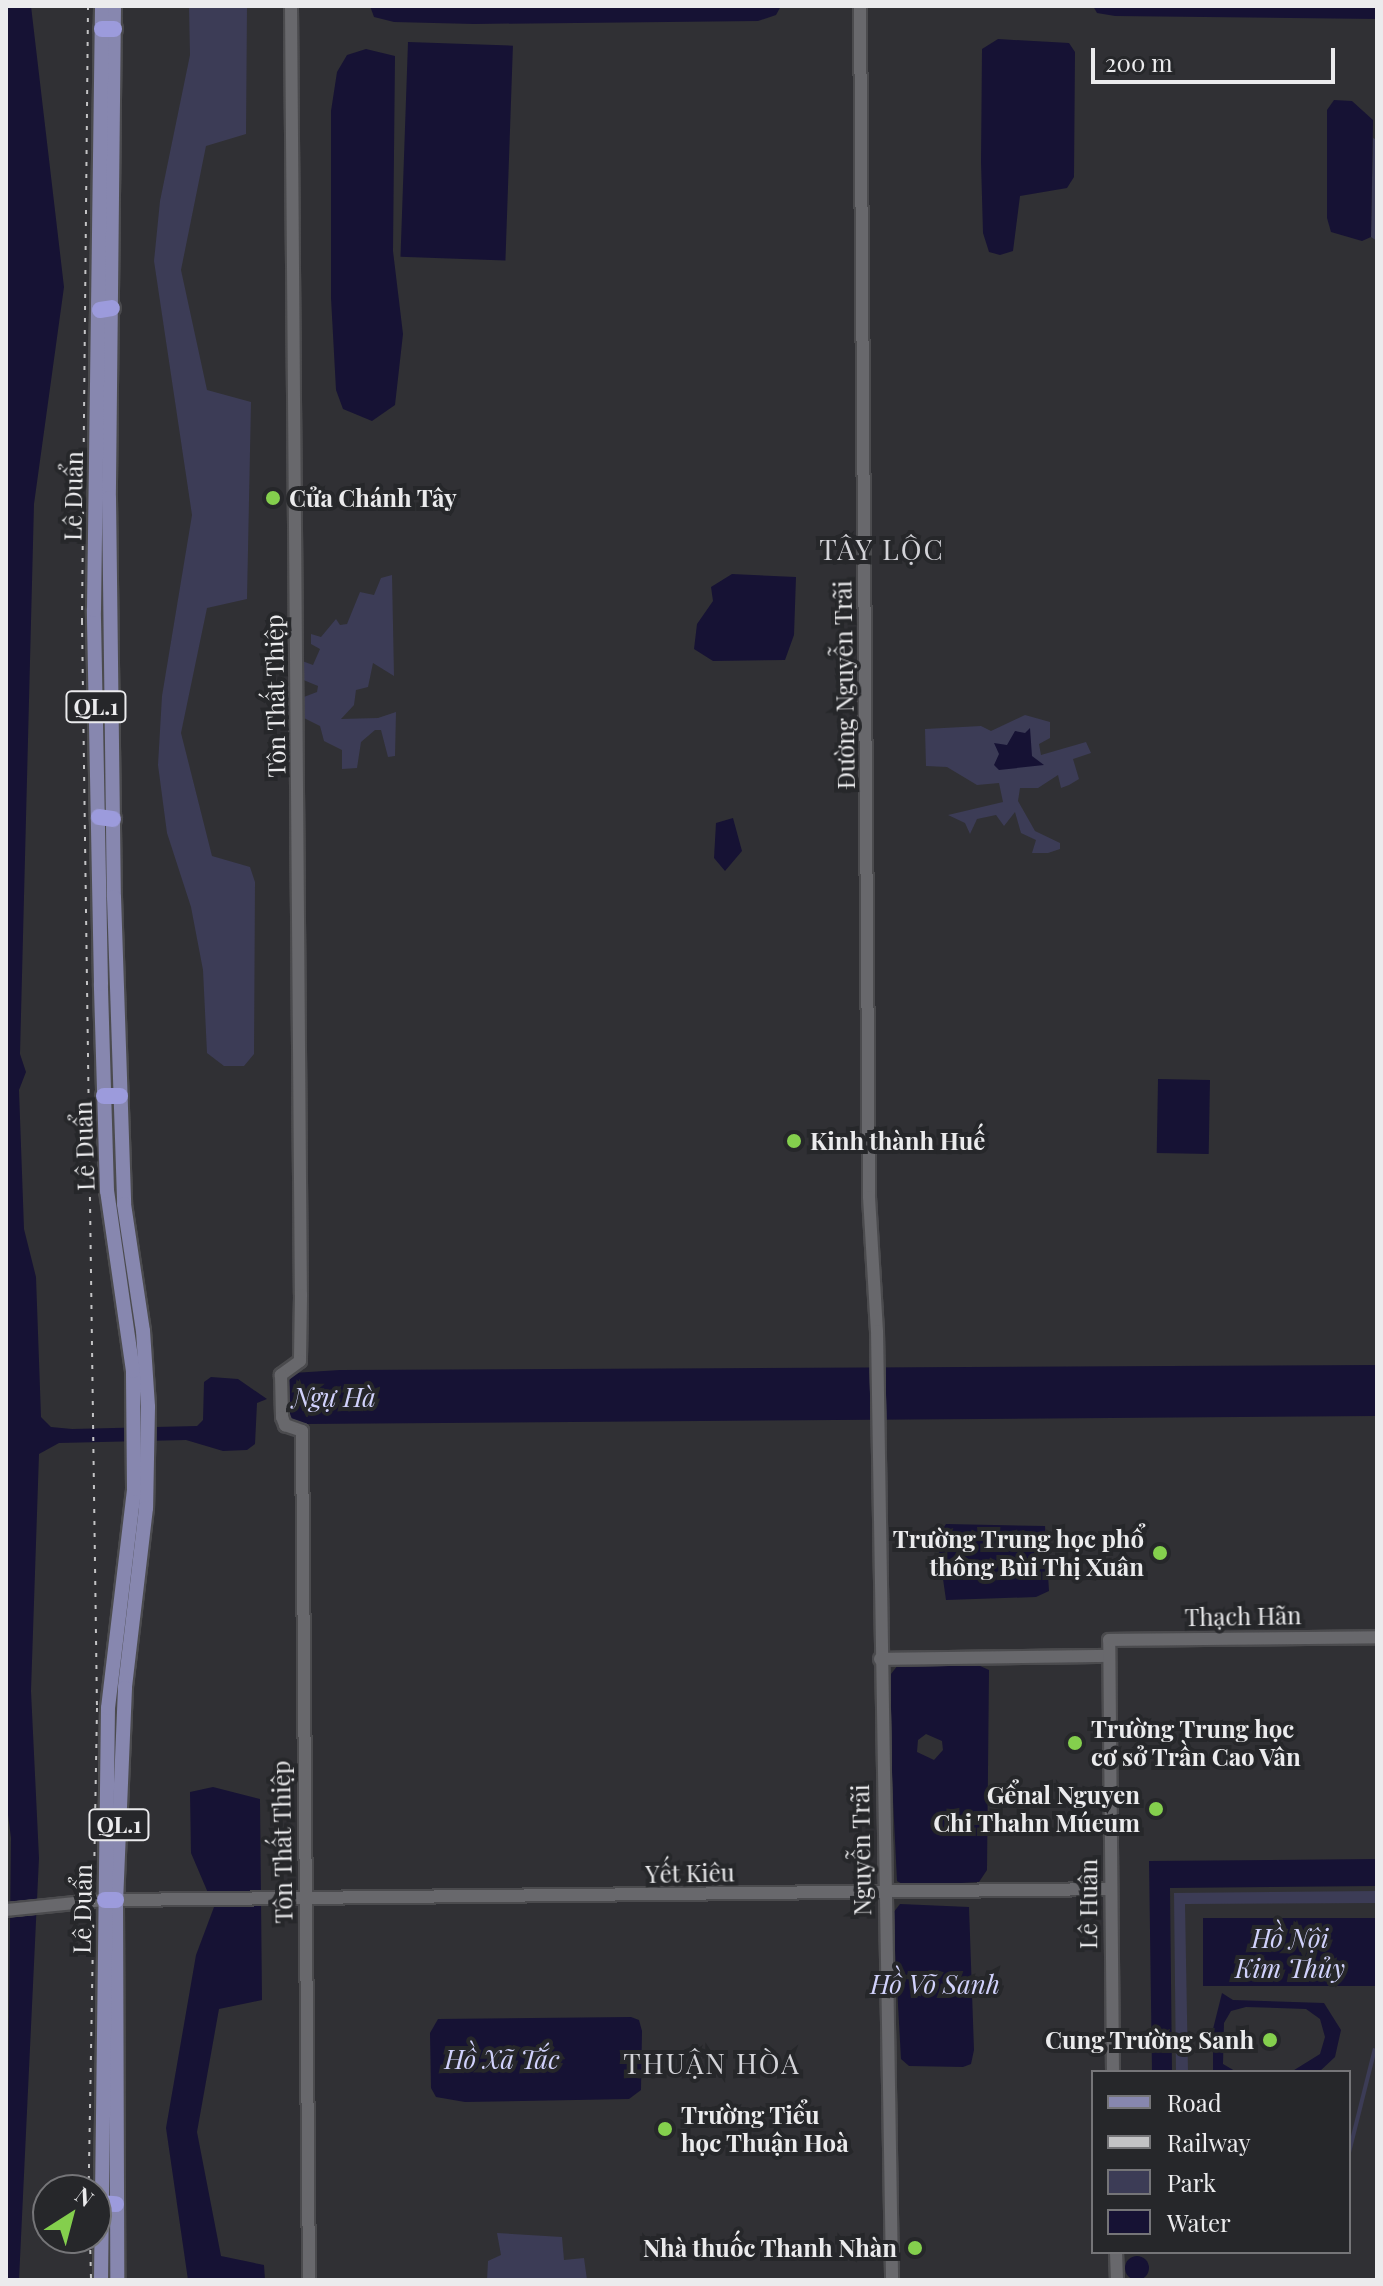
<!DOCTYPE html>
<meta charset="utf-8">
<style>
body{margin:0}
#map{position:relative;width:1383px;height:2286px;overflow:hidden;background:#303034;font-family:"Playfair Display",serif}
div>[style]{position:absolute}
.green>*{inset:0;background:#3c3c56;transform-origin:0 0}
.water>*{inset:0;background:#161234;transform-origin:0 0}
.round{border-radius:50%}
.roads{filter:drop-shadow(2px 0 #4b4b4e) drop-shadow(-2px 0 #4b4b4e) drop-shadow(0 2px #4b4b4e) drop-shadow(0 -2px #4b4b4e)}
.secondary>*{height:12px;margin:-6px;padding:0 6px;transform-origin:6px;border-radius:6px;background:#68686c}
.primary>*{height:14px;margin:-7px;padding:0 7px;transform-origin:7px;border-radius:7px;background:#8787af}
.highway>*{height:16px;margin:-8px;padding:0 8px;transform-origin:8px;border-radius:8px;background:#9c9bdc}
.rail>*{height:2px;margin-top:-1px;transform-origin:0;background:repeating-linear-gradient(90deg,#c3c3c5 0 4px,transparent 0 12px)}
.dots>*{width:22px;height:22px;translate:-50% -50%;box-sizing:border-box;border:4px solid #26272a;border-radius:50%}
span{translate:-50% -50%;white-space:nowrap;text-align:center;line-height:1.15;-webkit-text-stroke:8px #26272a;paint-order:stroke}
.shield-label span{padding:2px 6px;background:#26272a;border:2px solid;border-radius:6px;-webkit-text-stroke-width:0}
.shield-label{font-size:22px;color:#ebebed;font-weight:700}
.street-label{font-size:24px;color:#ebebed}
.poi-label{font-size:24px;color:#ebebed;font-weight:700}
.left{translate:0 -50%;text-align:left}
.right{translate:-100% -50%;text-align:right}
.water-label{font-size:26px;color:#d1d2fc;font-style:italic}
.quarter-label{font-size:28px;color:#d3d3d8;letter-spacing:2px}
.frame{position:absolute;inset:0;border:8px solid #ebebed;pointer-events:none}
.legend{position:absolute;left:1091px;top:2070px;width:260px;height:184px;box-sizing:border-box;background:#26272a;border:2px solid #757578;margin:0;padding:10px 14px;list-style:none;font-size:24px;color:#ebebed}
.legend li{display:flex;align-items:center;gap:16px;height:40px}
.legend b{width:40px;border:2px solid #757578}
.north{position:absolute;left:32px;top:2174px;width:80px;height:80px;box-sizing:border-box;background:#26272a;border:2px solid #757578;border-radius:50%;rotate:36deg;font-size:22px;font-weight:700;line-height:32px;text-align:center;color:#ebebed}
.north::after{content:'';display:block;margin:auto;width:28px;height:36px;background:#84cf4d;clip-path:polygon(50% 0,100% 100%,50% 72%,0 100%)}
.scale{position:absolute;left:1091px;top:48px;width:244px;height:36px;box-sizing:border-box;border:4px solid #ebebed;border-top:0;padding-left:10px;font-size:24px;line-height:28px;white-space:nowrap;color:#ebebed;-webkit-text-stroke:6px #26272a;paint-order:stroke}
</style>
<div id="map">
<div class="green">
<div style="clip-path:polygon(189px 6px,247px 6px,246px 134px,206px 146px,181px 270px,207px 390px,251px 402px,247px 599px,207px 608px,181px 733px,212px 856px,250px 867px,255px 882px,254px 1054px,244px 1066px,224px 1066px,207px 1053px,203px 970px,191px 907px,167px 833px,158px 765px,162px 696px,192px 515px,154px 261px,160px 201px,190px 55px)"></div>
<div style="clip-path:polygon(1373px 138px,1377px 140px,1377px 241px,1371px 237px)"></div>
<div style="clip-path:polygon(392px 575px,394px 676px,373px 663px,368px 687px,356px 690px,354px 705px,341px 719px,378px 718px,396px 712px,395px 756px,388px 757px,381px 730px,375px 730px,361px 742px,357px 768px,342px 769px,342px 750px,324px 741px,320px 726px,304px 718px,296px 720px,294px 729px,288px 723px,298px 716px,288px 703px,317px 692px,318px 686px,301px 679px,294px 658px,313px 665px,320px 649px,311px 644px,311px 634px,321px 637px,336px 619px,340px 625px,347px 624px,360px 592px,374px 595px,381px 578px)"></div>
<div style="clip-path:polygon(1025px 715px,1050px 722px,1050px 738px,1039px 744px,1041px 755px,1086px 742px,1091px 753px,1073px 759px,1079px 779px,1069px 785px,1061px 788px,1058px 775px,1038px 788px,1020px 788px,1018px 801px,1035px 831px,1060px 843px,1060px 849px,1048px 853px,1032px 853px,1036px 840px,1021px 833px,1015px 812px,1004px 826px,996px 815px,977px 819px,970px 834px,965px 823px,948px 815px,1003px 802px,999px 783px,977px 785px,947px 767px,926px 766px,925px 729px,981px 726px,991px 731px)"></div>
<div style="clip-path:polygon(1377px 1891px,1377px 1903px,1185px 1904px,1188px 2072px,1176px 2072px,1174px 1893px)"></div>
<div style="left:1373px;top:2048px;width:4px;height:139px;rotate:14deg"></div>
<div style="clip-path:polygon(497px 2233px,562px 2237px,564px 2260px,584px 2258px,587px 2280px,487px 2280px,488px 2261px,501px 2255px)"></div>
</div>
<div class="water">
<div style="clip-path:polygon(6px 6px,31px 6px,64px 287px,34px 504px,20px 1054px,26px 1072px,19px 1090px,24px 1229px,36px 1277px,41px 1417px,51px 1427px,72px 1429px,197px 1426px,203px 1420px,204px 1382px,211px 1377px,238px 1379px,267px 1399px,257px 1403px,255px 1444px,247px 1450px,223px 1451px,186px 1440px,59px 1443px,39px 1454px,31px 1691px,39px 1858px,19px 2280px,6px 2280px,11px 1838px,6px 1799px)"></div>
<div style="clip-path:polygon(370px 6px,781px 6px,776px 15px,758px 21px,474px 24px,394px 22px,374px 17px)"></div>
<div style="clip-path:polygon(1093px 6px,1377px 6px,1377px 19px,1115px 16px,1097px 13px)"></div>
<div style="clip-path:polygon(998px 39px,1069px 43px,1075px 52px,1074px 177px,1067px 188px,1020px 196px,1013px 251px,1000px 255px,989px 252px,983px 233px,981px 162px,982px 49px)"></div>
<div style="left:408px;top:42px;width:105px;height:215px;rotate:2deg"></div>
<div style="clip-path:polygon(366px 49px,395px 56px,393px 251px,403px 334px,395px 405px,372px 421px,343px 409px,336px 390px,331px 298px,331px 111px,337px 72px,347px 55px)"></div>
<div style="clip-path:polygon(1334px 100px,1352px 101px,1373px 120px,1371px 237px,1362px 241px,1331px 232px,1327px 218px,1327px 110px)"></div>
<div style="clip-path:polygon(732px 574px,796px 577px,794px 635px,785px 660px,713px 661px,694px 649px,697px 624px,713px 601px,711px 587px)"></div>
<div style="clip-path:polygon(1030px 728px,1032px 756px,1044px 765px,999px 770px,994px 765px,999px 754px,994px 743px,1007px 745px,1015px 731px,1025px 733px)"></div>
<div style="clip-path:polygon(733px 818px,742px 851px,725px 871px,714px 858px,716px 823px)"></div>
<div style="left:1158px;top:1079px;width:52px;height:74px;rotate:1deg"></div>
<div style="clip-path:polygon(1377px 1365px,1377px 1416px,306px 1424px,289px 1422px,285px 1389px,293px 1373px,340px 1370px)"></div>
<div style="clip-path:polygon(946px 1524px,1045px 1526px,1049px 1591px,1036px 1597px,946px 1600px,937px 1537px)"></div>
<div style="clip-path:polygon(evenodd,898px 1665px,978px 1665px,989px 1670px,987px 1870px,979px 1882px,906px 1886px,897px 1881px,888px 1698px,891px 1674px,898px 1665px,926px 1734px,942px 1741px,943px 1750px,934px 1760px,917px 1752px,918px 1740px,926px 1734px)"></div>
<div style="clip-path:polygon(213px 1787px,260px 1799px,262px 2000px,219px 2009px,197px 2132px,221px 2256px,264px 2265px,265px 2280px,188px 2280px,166px 2128px,196px 1955px,214px 1907px,191px 1853px,190px 1792px)"></div>
<div style="clip-path:polygon(1377px 1859px,1377px 1886px,1170px 1888px,1172px 2072px,1152px 2072px,1149px 1861px)"></div>
<div style="clip-path:polygon(900px 1904px,969px 1907px,974px 2050px,971px 2064px,963px 2067px,909px 2066px,901px 2059px,893px 1913px)"></div>
<div style="left:1377px;top:1918px;width:68px;height:174px;rotate:90deg"></div>
<div style="clip-path:polygon(1222px 1993px,1233px 2000px,1324px 2003px,1341px 2030px,1335px 2057px,1319px 2072px,1291px 2072px,1320px 2054px,1325px 2037px,1320px 2019px,1306px 2009px,1246px 2007px,1231px 2011px,1224px 2023px,1223px 2064px,1235px 2071px,1272px 2072px,1213px 2072px,1213px 2029px)"></div>
<div style="clip-path:polygon(631px 2017px,639px 2020px,642px 2031px,641px 2090px,629px 2099px,465px 2102px,436px 2097px,431px 2088px,430px 2033px,438px 2019px)"></div>
<div class="round" style="left:1125px;top:2256px;width:24px;height:24px"></div>
</div>
<div class="roads">
<div class="secondary">
<div style="left:291px;top:6px;width:1289px;rotate:89.56deg"></div>
<div style="left:301px;top:1295px;width:66px;rotate:90.9deg"></div>
<div style="left:300px;top:1361px;width:24px;rotate:144deg"></div>
<div style="left:281px;top:1375px;width:42px;rotate:88.6deg"></div>
<div style="left:282px;top:1417px;width:9px;rotate:69deg"></div>
<div style="left:285px;top:1425px;width:18px;rotate:19deg"></div>
<div style="left:302px;top:1431px;width:849px;rotate:89.53deg"></div>
<div style="left:860px;top:6px;width:1191px;rotate:89.57deg"></div>
<div style="left:869px;top:1197px;width:134px;rotate:86.6deg"></div>
<div style="left:877px;top:1331px;width:949px;rotate:89.09deg"></div>
<div style="left:880px;top:1659px;width:229px;rotate:-0.8deg"></div>
<div style="left:116px;top:1900px;width:994px;rotate:-0.63deg"></div>
<div style="left:6px;top:1910px;width:100px;rotate:-5.8deg"></div>
<div style="left:1113px;top:2072px;width:432px;rotate:-90.5deg"></div>
<div style="left:1109px;top:1640px;width:268px;rotate:-0.6deg"></div>
<div style="left:1116px;top:2252px;width:28px;rotate:88deg"></div>
</div>
<div class="primary">
<div style="left:114px;top:6px;width:492px;rotate:90.6deg"></div>
<div style="left:109px;top:498px;width:399px;rotate:89.3deg"></div>
<div style="left:114px;top:897px;width:307px;rotate:88.1deg"></div>
<div style="left:124px;top:1204px;width:128px;rotate:81.5deg"></div>
<div style="left:143px;top:1331px;width:76px;rotate:86.2deg"></div>
<div style="left:148px;top:1407px;width:101px;rotate:91.1deg"></div>
<div style="left:146px;top:1508px;width:181px;rotate:96.7deg"></div>
<div style="left:125px;top:1688px;width:212px;rotate:92.4deg"></div>
<div style="left:116px;top:1900px;width:380px;rotate:89.8deg"></div>
<div style="left:101px;top:2280px;width:572px;rotate:-89.3deg"></div>
<div style="left:108px;top:1708px;width:221px;rotate:-83.2deg"></div>
<div style="left:134px;top:1489px;width:118px;rotate:-90.5deg"></div>
<div style="left:133px;top:1371px;width:182px;rotate:-98.2deg"></div>
<div style="left:107px;top:1191px;width:207px;rotate:-91.7deg"></div>
<div style="left:101px;top:984px;width:374px;rotate:-91.1deg"></div>
<div style="left:94px;top:610px;width:604px;rotate:-89.24deg"></div>
</div>
<div class="highway">
<div style="left:102px;top:29px;width:12px"></div>
<div style="left:100px;top:310px;width:12px;rotate:-9deg"></div>
<div style="left:99px;top:817px;width:14px;rotate:8deg"></div>
<div style="left:104px;top:1096px;width:16px"></div>
<div style="left:105px;top:1900px;width:11px"></div>
<div style="left:100px;top:2203px;width:16px;rotate:4deg"></div>
</div>
</div>
<div class="rail">
<div style="left:88px;top:6px;width:615px;rotate:90.56deg"></div>
<div style="left:82px;top:621px;width:1087px;rotate:89.21deg"></div>
<div style="left:97px;top:1708px;width:482px;rotate:91deg"></div>
<div style="left:90px;top:2238px;width:42px;rotate:88.6deg"></div>
</div>
<div class="dots">
<div style="left:273px;top:498px;background:#84cf4d"></div>
<div style="left:794px;top:1141px;background:#84cf4d"></div>
<div style="left:1160px;top:1553px;background:#84cf4d"></div>
<div style="left:1075px;top:1743px;background:#84cf4d"></div>
<div style="left:1156px;top:1809px;background:#84cf4d"></div>
<div style="left:1270px;top:2040px;background:#84cf4d"></div>
<div style="left:665px;top:2129px;background:#84cf4d"></div>
<div style="left:915px;top:2248px;background:#84cf4d"></div>
</div>
<div class="shield-label">
<span style="left:96px;top:707px">QL.1</span>
<span style="left:119px;top:1825px">QL.1</span>
</div>
<div class="street-label">
<span style="left:73px;top:496px;rotate:-89deg">Lê Duẩn</span>
<span style="left:844px;top:685px;rotate:-91deg">Đường Nguyễn Trãi</span>
<span style="left:275px;top:696px;rotate:-91deg">Tôn Thất Thiệp</span>
<span style="left:84px;top:1146px;rotate:-92deg">Lê Duẩn</span>
<span style="left:1243px;top:1616px;rotate:-1deg">Thạch Hãn</span>
<span style="left:282px;top:1842px;rotate:-91deg">Tôn Thất Thiệp</span>
<span style="left:861px;top:1850px;rotate:-91deg">Nguyễn Trãi</span>
<span style="left:690px;top:1873px;rotate:-1deg">Yết Kiêu</span>
<span style="left:1088px;top:1904px;rotate:-90deg">Lê Huân</span>
<span style="left:82px;top:1909px;rotate:-89deg">Lê Duẩn</span>
</div>
<div class="poi-label">
<span class="left" style="left:289px;top:498px">Cửa Chánh Tây</span>
<span class="left" style="left:810px;top:1141px">Kinh thành Huế</span>
<span class="right" style="left:1144px;top:1553px">Trường Trung học phổ<br>thông Bùi Thị Xuân</span>
<span class="left" style="left:1091px;top:1743px">Trường Trung học<br>cơ sở Trần Cao Vân</span>
<span class="right" style="left:1140px;top:1809px">Gểnal Nguyen<br>Chi Thahn Múeum</span>
<span class="right" style="left:1254px;top:2040px">Cung Trường Sanh</span>
<span class="left" style="left:681px;top:2129px">Trường Tiểu<br>học Thuận Hoà</span>
<span class="right" style="left:897px;top:2248px">Nhà thuốc Thanh Nhàn</span>
</div>
<div class="water-label">
<span style="left:334px;top:1397px">Ngự Hà</span>
<span style="left:1290px;top:1953px">Hồ Nội<br>Kim Thủy</span>
<span style="left:935px;top:1984px">Hồ Võ Sanh</span>
<span style="left:502px;top:2059px">Hồ Xã Tắc</span>
</div>
<div class="quarter-label">
<span style="left:882px;top:549px">TÂY LỘC</span>
<span style="left:712px;top:2063px">THUẬN HÒA</span>
</div>
<div class="frame"></div>
<ul class="legend">
<li><b style="height:10px;background:#8787af"></b>Road</li>
<li><b style="height:10px;background:#c3c3c5"></b>Railway</li>
<li><b style="height:22px;background:#3c3c56"></b>Park</li>
<li><b style="height:22px;background:#161234"></b>Water</li>
</ul>
<div class="north">N</div>
<div class="scale">200 m</div>
</div>
